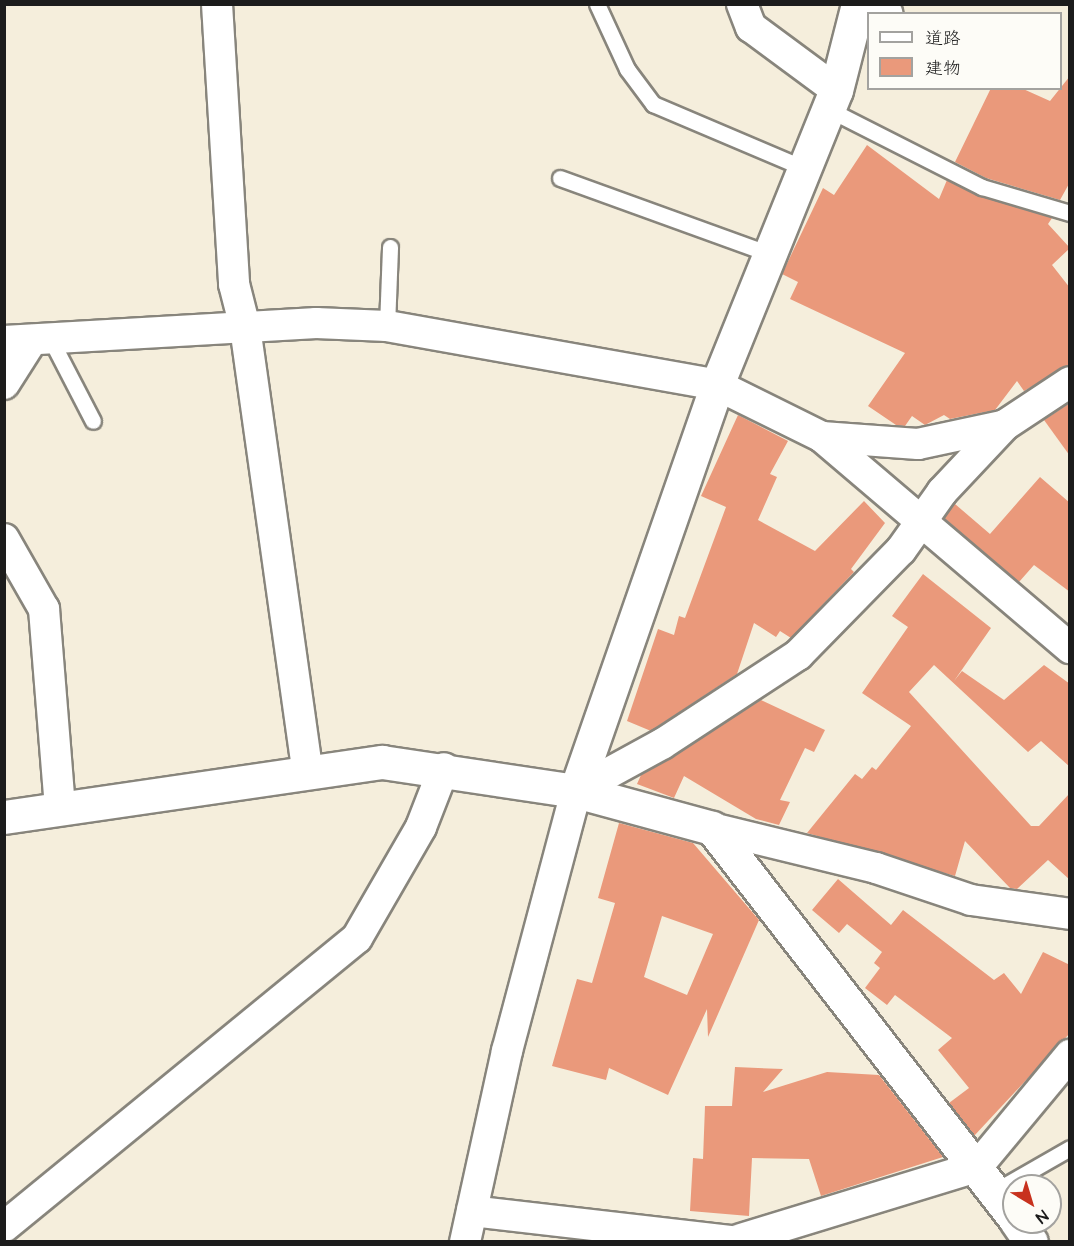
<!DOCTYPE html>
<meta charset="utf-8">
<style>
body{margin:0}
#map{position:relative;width:1074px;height:1246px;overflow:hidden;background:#f5eedc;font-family:"Architects Daughter","Klee One",sans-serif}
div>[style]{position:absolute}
.building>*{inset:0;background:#ea997b}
.roads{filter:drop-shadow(2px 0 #88857c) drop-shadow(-2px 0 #88857c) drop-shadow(0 2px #88857c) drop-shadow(0 -2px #88857c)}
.lane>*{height:15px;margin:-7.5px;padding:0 7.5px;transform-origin:7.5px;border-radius:7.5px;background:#fff}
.street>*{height:30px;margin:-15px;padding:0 15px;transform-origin:15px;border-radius:15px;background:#fff}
.secondary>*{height:33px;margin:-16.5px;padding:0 16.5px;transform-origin:16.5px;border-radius:16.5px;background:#fff}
span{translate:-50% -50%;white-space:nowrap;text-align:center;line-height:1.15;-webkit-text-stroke:4.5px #fdfcf7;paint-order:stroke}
.frame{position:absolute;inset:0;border:6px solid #1c1c1c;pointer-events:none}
.legend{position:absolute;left:867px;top:12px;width:195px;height:78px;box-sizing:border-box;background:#fdfcf7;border:2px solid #a3a29f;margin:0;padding:8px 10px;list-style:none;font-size:18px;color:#1c1c1c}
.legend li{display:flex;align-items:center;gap:12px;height:30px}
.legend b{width:30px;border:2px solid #a3a29f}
.north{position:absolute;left:1002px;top:1174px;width:60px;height:60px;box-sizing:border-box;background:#fdfcf7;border:2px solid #a3a29f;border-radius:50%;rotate:142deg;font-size:16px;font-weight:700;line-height:24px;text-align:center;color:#1c1c1c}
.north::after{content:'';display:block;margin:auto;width:21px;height:27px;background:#c8321e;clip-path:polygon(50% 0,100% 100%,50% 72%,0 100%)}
</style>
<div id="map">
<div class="building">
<div style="clip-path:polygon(1070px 76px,1070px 182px,1060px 200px,986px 178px,955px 162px,991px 88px,1021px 88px,1050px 101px)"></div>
<div style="clip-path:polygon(867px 145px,939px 199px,947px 180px,979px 196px,1052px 218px,1048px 224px,1070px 248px,1052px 265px,1070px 288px,1070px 365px,1024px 391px,1017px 381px,995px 410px,950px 419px,944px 415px,925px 425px,912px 416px,905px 426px,896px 425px,868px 406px,905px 353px,790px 299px,798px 282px,782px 274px,823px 188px,834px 195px)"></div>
<div style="clip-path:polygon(1070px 403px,1070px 456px,1044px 420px)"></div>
<div style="clip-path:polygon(738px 415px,788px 441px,770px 474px,777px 477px,758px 520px,815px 551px,864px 501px,885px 523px,851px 569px,854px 572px,791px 638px,780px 631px,776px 637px,754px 623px,737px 674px,651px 731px,627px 721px,658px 629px,674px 635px,679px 616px,685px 618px,726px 507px,701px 496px)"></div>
<div style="clip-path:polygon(1040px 477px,1070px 503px,1070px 592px,1034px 565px,1019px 582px,944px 518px,955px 504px,990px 534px)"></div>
<div style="clip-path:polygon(923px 574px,991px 628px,954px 681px,962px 671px,1004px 700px,1044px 665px,1070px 684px,1070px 767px,1041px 741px,1028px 752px,934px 665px,909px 692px,1031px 826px,1039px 826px,1070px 793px,1070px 880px,1048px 860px,1017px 889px,1010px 888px,965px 841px,955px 876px,807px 833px,855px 774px,862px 779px,872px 767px,876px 770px,911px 726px,862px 693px,908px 627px,892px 616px)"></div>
<div style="clip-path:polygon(761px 700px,825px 730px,814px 752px,805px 748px,780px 800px,790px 802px,779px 825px,756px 819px,684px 776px,674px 798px,637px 784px,641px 775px)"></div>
<div style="clip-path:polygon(evenodd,619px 823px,693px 843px,759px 920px,708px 1037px,707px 1009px,668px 1095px,609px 1068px,606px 1080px,552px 1066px,577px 979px,592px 983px,615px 903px,598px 898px,619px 823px,662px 916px,713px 934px,687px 995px,644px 977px,662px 916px)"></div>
<div style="clip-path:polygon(838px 879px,891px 925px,903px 910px,994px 980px,1004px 973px,1021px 994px,1043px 952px,1070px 965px,1070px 1033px,974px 1136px,949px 1103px,969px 1088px,938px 1050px,952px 1038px,895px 995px,887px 1005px,865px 988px,880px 968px,874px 963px,882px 952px,847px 924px,839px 933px,812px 910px)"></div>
<div style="clip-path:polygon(735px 1067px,783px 1069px,763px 1092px,827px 1072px,879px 1075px,943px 1157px,821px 1196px,809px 1159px,752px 1158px,749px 1216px,690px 1211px,693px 1158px,703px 1159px,705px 1106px,732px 1106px)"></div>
</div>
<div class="roads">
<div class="lane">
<div style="left:597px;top:4px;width:72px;rotate:65.2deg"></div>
<div style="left:627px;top:69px;width:44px;rotate:53.4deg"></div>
<div style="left:653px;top:104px;width:166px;rotate:23deg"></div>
<div style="left:828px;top:109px;width:173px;rotate:26.9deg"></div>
<div style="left:982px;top:187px;width:92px;rotate:16.5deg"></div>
<div style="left:560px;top:178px;width:223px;rotate:19.9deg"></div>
<div style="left:387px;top:326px;width:79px;rotate:-87.8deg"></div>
<div style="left:51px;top:340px;width:91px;rotate:62.6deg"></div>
<div style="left:995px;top:1191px;width:86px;rotate:-29.8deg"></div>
</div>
<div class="street">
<div style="left:217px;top:4px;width:281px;rotate:86.5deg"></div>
<div style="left:234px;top:284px;width:44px;rotate:75.7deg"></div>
<div style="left:245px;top:327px;width:450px;rotate:82deg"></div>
<div style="left:742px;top:4px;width:25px;rotate:69deg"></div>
<div style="left:751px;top:27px;width:106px;rotate:36.5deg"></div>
<div style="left:869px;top:4px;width:21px;rotate:28deg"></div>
<div style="left:4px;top:341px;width:313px;rotate:-3.3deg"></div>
<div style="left:316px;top:323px;width:71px;rotate:2.4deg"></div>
<div style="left:387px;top:326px;width:335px;rotate:10.1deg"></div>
<div style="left:717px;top:385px;width:117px;rotate:26.3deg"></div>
<div style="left:822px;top:437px;width:326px;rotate:40.4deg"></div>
<div style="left:4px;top:384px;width:52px;rotate:-57.5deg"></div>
<div style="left:822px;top:437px;width:96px;rotate:4.2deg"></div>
<div style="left:918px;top:444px;width:86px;rotate:-12.1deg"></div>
<div style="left:4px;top:539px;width:81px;rotate:60.3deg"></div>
<div style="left:44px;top:609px;width:201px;rotate:85.4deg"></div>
<div style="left:712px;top:828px;width:169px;rotate:13.7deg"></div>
<div style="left:876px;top:868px;width:100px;rotate:18.6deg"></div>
<div style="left:971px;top:900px;width:100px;rotate:8deg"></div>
<div style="left:472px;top:1211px;width:271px;rotate:6.6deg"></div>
<div style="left:4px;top:1227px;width:456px;rotate:-39.3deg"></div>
<div style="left:357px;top:938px;width:128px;rotate:-60deg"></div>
<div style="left:421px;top:827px;width:63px;rotate:-68.7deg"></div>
<div style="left:741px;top:1239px;width:247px;rotate:-17deg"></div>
<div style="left:977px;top:1167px;width:146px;rotate:-50.3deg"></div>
<div style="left:465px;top:1242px;width:196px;rotate:-77.6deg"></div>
<div style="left:507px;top:1051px;width:269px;rotate:-75.1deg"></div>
<div style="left:576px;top:791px;width:98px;rotate:-28.7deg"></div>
<div style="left:662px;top:744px;width:163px;rotate:-33.2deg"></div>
<div style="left:798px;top:655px;width:147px;rotate:-45.6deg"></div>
<div style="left:901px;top:550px;width:71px;rotate:-54.7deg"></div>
<div style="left:942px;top:492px;width:92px;rotate:-46.8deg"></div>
<div style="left:1005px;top:425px;width:78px;rotate:-33.5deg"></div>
</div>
<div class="secondary">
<div style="left:858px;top:4px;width:89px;rotate:104.3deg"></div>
<div style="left:836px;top:90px;width:318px;rotate:112deg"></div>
<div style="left:717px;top:385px;width:430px;rotate:109.2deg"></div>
<div style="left:576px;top:791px;width:141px;rotate:15.2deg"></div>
<div style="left:712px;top:828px;width:493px;rotate:52.2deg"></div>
<div style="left:4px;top:817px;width:382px;rotate:-8.3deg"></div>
<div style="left:382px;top:762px;width:196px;rotate:8.5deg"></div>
<div style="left:1017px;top:1222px;width:24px;rotate:55deg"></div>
</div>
</div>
<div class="frame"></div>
<ul class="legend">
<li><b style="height:8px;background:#fff"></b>道路</li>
<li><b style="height:16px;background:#ea997b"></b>建物</li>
</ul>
<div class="north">N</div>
</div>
